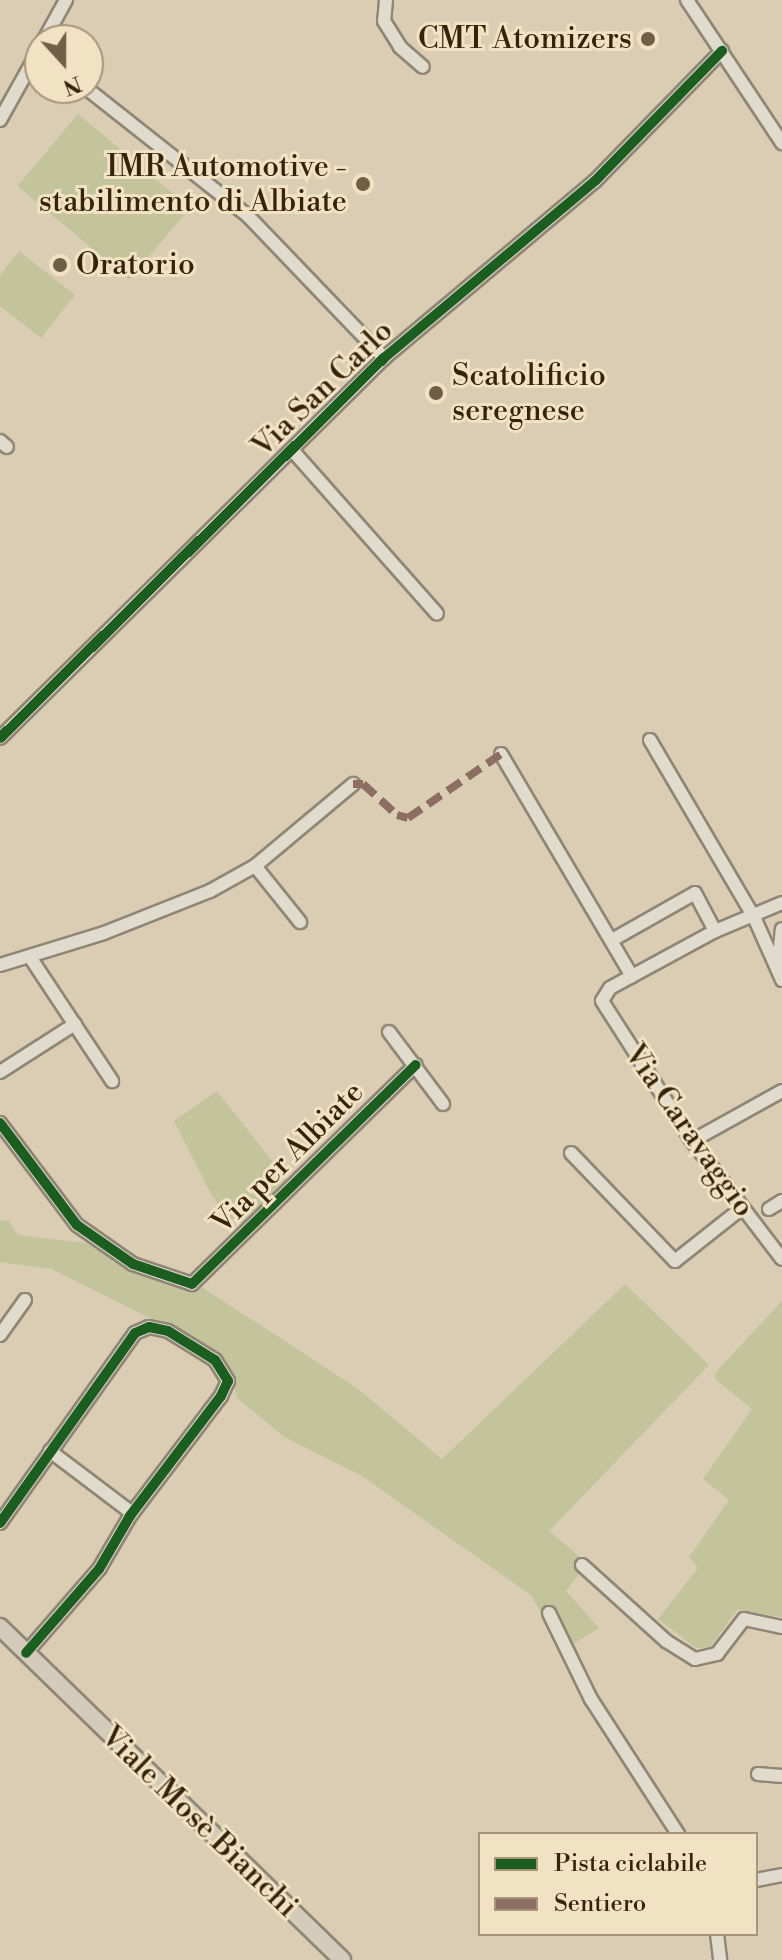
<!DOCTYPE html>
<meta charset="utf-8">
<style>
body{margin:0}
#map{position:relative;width:782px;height:1960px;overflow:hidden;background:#dacdb3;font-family:"Libre Bodoni",serif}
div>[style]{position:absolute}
.green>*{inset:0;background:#c3c49c;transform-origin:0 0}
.roads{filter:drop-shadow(2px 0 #908675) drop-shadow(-2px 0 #908675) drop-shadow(0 2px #908675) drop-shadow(0 -2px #908675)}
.minor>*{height:12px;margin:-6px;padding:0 6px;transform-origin:6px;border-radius:6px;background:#e1dbcd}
.major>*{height:16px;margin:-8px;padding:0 8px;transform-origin:8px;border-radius:8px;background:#d5cbba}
.quiet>*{height:8px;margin-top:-4px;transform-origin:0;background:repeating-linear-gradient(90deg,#8d6e63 0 16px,transparent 0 24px)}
.cycleway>*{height:10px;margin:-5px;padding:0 5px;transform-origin:5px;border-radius:5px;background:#1b5e20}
.dots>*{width:22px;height:22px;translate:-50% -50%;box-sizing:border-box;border:4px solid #f1e2c3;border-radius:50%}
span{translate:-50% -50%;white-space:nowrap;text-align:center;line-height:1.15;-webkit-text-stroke:6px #f1e2c3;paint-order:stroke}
.poi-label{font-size:30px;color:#37220b}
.right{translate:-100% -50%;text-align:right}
.left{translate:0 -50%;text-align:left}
.street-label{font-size:30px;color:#37220b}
.legend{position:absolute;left:478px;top:1832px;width:280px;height:104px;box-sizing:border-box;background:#f1e2c3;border:2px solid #a79579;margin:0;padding:10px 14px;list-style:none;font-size:24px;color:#37220b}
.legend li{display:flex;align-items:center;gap:16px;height:40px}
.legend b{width:40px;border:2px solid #a79579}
.north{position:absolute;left:24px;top:24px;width:80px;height:80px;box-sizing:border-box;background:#f1e2c3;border:2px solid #a79579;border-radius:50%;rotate:159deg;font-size:22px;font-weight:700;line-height:32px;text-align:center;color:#37220b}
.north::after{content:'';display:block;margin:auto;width:28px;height:36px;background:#705e46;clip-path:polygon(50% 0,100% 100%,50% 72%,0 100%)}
</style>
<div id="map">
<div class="green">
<div style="left:78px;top:114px;width:146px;height:94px;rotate:40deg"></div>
<div style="clip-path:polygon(19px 251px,75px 295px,41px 338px,0 306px,0 275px)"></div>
<div style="clip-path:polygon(217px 1091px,288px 1181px,242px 1224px,227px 1217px,210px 1192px,174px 1121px)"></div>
<div style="clip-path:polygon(8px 1220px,18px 1235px,86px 1243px,163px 1282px,203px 1288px,357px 1388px,442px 1459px,625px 1284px,709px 1365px,549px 1531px,587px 1563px,566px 1591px,599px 1628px,560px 1652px,532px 1596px,362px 1476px,284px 1437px,237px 1398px,230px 1373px,188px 1337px,51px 1269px,0 1262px,0 1221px)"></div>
<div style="clip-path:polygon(782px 1301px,782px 1617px,737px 1610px,710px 1647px,696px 1648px,658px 1619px,698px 1568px,689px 1557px,729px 1500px,703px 1479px,752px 1409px,715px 1379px,716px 1372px)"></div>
</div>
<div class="roads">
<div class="minor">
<div style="left:386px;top:0;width:21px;rotate:95deg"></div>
<div style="left:384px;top:21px;width:31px;rotate:58deg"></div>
<div style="left:400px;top:47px;width:30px;rotate:41deg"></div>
<div style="left:687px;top:0;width:172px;rotate:56.4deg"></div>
<div style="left:44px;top:40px;width:46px;rotate:-61.2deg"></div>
<div style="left:86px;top:88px;width:206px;rotate:38.3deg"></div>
<div style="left:248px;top:216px;width:197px;rotate:46.2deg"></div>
<div style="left:0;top:120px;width:82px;rotate:-60.9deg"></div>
<div style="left:0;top:441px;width:9px;rotate:41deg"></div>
<div style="left:293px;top:451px;width:217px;rotate:48.5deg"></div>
<div style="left:0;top:738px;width:540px;rotate:-44.7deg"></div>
<div style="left:384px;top:358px;width:275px;rotate:-40deg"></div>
<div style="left:595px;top:181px;width:182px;rotate:-45.7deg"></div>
<div style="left:650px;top:740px;width:205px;rotate:59.6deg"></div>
<div style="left:501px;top:754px;width:258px;rotate:59.5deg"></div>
<div style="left:255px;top:866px;width:72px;rotate:51.2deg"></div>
<div style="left:782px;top:903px;width:73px;rotate:157.3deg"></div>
<div style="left:715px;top:931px;width:119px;rotate:151.5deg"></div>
<div style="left:610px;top:988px;width:15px;rotate:122deg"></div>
<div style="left:602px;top:1001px;width:166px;rotate:57.3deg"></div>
<div style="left:692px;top:1141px;width:148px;rotate:52.7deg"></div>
<div style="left:754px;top:917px;width:69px;rotate:66deg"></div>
<div style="left:612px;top:940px;width:95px;rotate:-29.5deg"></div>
<div style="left:695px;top:893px;width:43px;rotate:62.2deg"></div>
<div style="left:30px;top:957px;width:149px;rotate:56.5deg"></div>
<div style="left:0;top:965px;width:109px;rotate:-17.1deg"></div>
<div style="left:104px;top:933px;width:114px;rotate:-21.6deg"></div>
<div style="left:210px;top:891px;width:51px;rotate:-29.1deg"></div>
<div style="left:255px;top:866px;width:128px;rotate:-39.9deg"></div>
<div style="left:778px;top:966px;width:37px;rotate:-84deg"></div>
<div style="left:389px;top:1032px;width:90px;rotate:53.1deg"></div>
<div style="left:0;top:1072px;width:89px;rotate:-32.6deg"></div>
<div style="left:0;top:1123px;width:128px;rotate:53deg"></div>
<div style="left:77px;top:1225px;width:68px;rotate:34.9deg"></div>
<div style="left:133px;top:1264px;width:62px;rotate:18.7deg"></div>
<div style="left:192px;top:1284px;width:313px;rotate:-44.4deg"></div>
<div style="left:692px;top:1141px;width:103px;rotate:-29.1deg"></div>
<div style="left:571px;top:1153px;width:150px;rotate:46.1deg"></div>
<div style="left:675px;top:1261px;width:85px;rotate:-38.3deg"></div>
<div style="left:769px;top:1209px;width:15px;rotate:-32deg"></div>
<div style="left:0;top:1335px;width:43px;rotate:-54.5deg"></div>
<div style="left:50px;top:1451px;width:103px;rotate:37.1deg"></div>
<div style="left:0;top:1523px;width:233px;rotate:-54.6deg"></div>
<div style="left:135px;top:1333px;width:15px;rotate:-23deg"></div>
<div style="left:149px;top:1327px;width:19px;rotate:12deg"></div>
<div style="left:168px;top:1331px;width:55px;rotate:31.7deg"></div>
<div style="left:215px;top:1360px;width:25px;rotate:58deg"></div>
<div style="left:228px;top:1381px;width:17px;rotate:115deg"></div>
<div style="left:221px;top:1396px;width:151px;rotate:127.2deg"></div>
<div style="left:130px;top:1516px;width:61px;rotate:120.3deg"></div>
<div style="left:99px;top:1569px;width:111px;rotate:131deg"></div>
<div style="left:582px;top:1565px;width:113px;rotate:42.1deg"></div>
<div style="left:666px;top:1641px;width:34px;rotate:32deg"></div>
<div style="left:695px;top:1659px;width:23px;rotate:-13deg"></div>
<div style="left:717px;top:1654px;width:44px;rotate:-52.4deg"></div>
<div style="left:744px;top:1619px;width:39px;rotate:12deg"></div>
<div style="left:549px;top:1613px;width:96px;rotate:64deg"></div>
<div style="left:591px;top:1699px;width:161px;rotate:57.2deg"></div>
<div style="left:758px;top:1774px;width:24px;rotate:5deg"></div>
<div style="left:756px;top:1880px;width:26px;rotate:-11deg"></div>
<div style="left:717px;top:1934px;width:26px;rotate:83deg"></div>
</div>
<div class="major">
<div style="left:0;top:1627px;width:477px;rotate:44.2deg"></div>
</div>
</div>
<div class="quiet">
<div style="left:353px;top:784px;width:10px"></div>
<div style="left:363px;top:784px;width:46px;rotate:42.4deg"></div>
<div style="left:397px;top:815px;width:11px;rotate:15deg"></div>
<div style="left:408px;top:818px;width:113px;rotate:-34.5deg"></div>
</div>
<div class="cycleway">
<div style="left:0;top:738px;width:540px;rotate:-44.7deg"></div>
<div style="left:384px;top:358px;width:275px;rotate:-40deg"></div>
<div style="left:595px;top:181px;width:182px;rotate:-45.7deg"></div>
<div style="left:0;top:1123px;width:128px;rotate:53deg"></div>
<div style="left:77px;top:1225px;width:68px;rotate:34.9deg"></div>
<div style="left:133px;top:1264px;width:62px;rotate:18.7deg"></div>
<div style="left:192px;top:1284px;width:313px;rotate:-44.4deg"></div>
<div style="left:0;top:1523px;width:233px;rotate:-54.6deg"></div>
<div style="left:135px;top:1333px;width:15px;rotate:-23deg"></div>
<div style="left:149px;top:1327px;width:19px;rotate:12deg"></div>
<div style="left:168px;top:1331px;width:55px;rotate:31.7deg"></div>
<div style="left:215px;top:1360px;width:25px;rotate:58deg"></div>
<div style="left:228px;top:1381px;width:17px;rotate:115deg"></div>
<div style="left:221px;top:1396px;width:151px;rotate:127.2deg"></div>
<div style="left:130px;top:1516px;width:61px;rotate:120.3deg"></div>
<div style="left:99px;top:1569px;width:111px;rotate:131deg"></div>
</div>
<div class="dots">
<div style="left:648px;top:39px;background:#705e46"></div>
<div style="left:363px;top:184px;background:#705e46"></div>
<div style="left:60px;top:265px;background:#705e46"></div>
<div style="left:436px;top:393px;background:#705e46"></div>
</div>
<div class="poi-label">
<span class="right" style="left:632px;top:39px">CMT Atomizers</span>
<span class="right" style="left:347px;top:184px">IMR Automotive -<br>stabilimento di Albiate</span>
<span class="left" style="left:76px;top:265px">Oratorio</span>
<span class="left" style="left:452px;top:393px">Scatolificio<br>seregnese</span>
</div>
<div class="street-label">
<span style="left:323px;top:389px;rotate:-44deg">Via San Carlo</span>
<span style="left:689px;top:1131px;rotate:55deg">Via Caravaggio</span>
<span style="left:288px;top:1158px;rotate:-45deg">Via per Albiate</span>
<span style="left:199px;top:1822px;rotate:44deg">Viale Mosè Bianchi</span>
</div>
<ul class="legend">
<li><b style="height:10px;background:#1b5e20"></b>Pista ciclabile</li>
<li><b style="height:10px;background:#8d6e63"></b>Sentiero</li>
</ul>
<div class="north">N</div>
</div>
